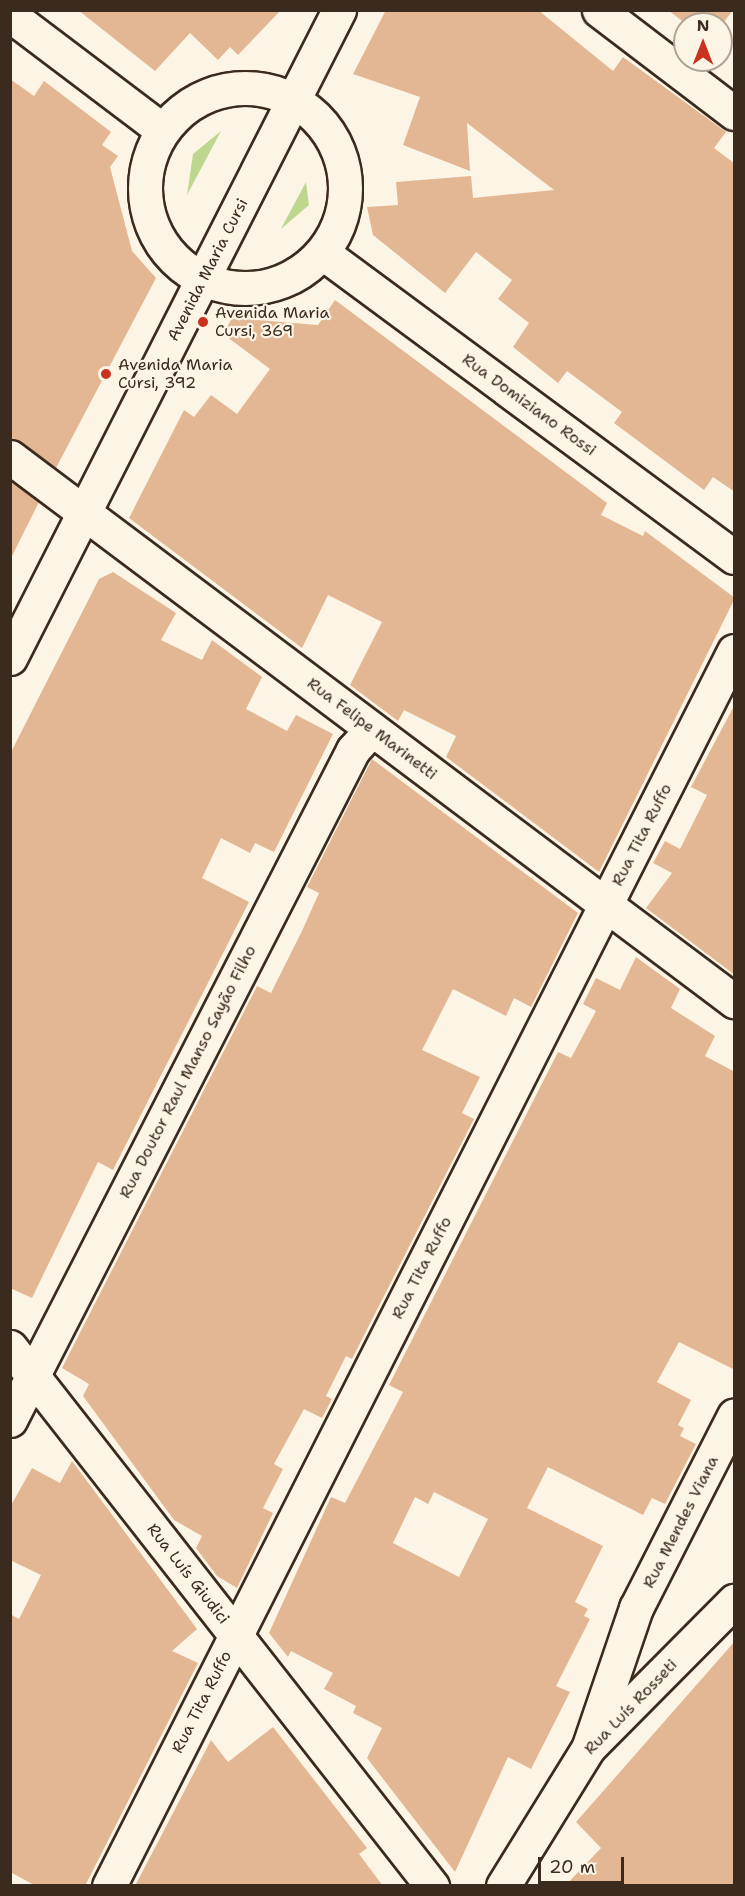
<!DOCTYPE html>
<meta charset="utf-8">
<style>
body{margin:0}
#map{position:relative;width:745px;height:1896px;overflow:hidden;background:#fcf5e5;font-family:"Shantell Sans",sans-serif}
div>[style]{position:absolute}
.green>*{inset:0;background:#bed78e}
.building>*{inset:0;background:#e4b794}
.roads{filter:drop-shadow(2px 0 #3b2a1e) drop-shadow(-2px 0 #3b2a1e) drop-shadow(0 2px #3b2a1e) drop-shadow(0 -2px #3b2a1e)}
.minor>*{height:33px;margin:-16.5px;padding:0 16.5px;transform-origin:16.5px;border-radius:16.5px;background:#fcf5e5}
.minor>.ring{margin:-16.5px;padding:0;box-sizing:content-box;background:none;border:33px solid #fcf5e5;border-radius:50%}
.dots>*{width:16px;height:16px;translate:-50% -50%;box-sizing:border-box;border:3px solid #fcf5e5;border-radius:50%}
span{translate:-50% -50%;white-space:nowrap;text-align:center;line-height:1.15;-webkit-text-stroke:4.5px #fcf5e5;paint-order:stroke}
.street-label{font-size:16px;color:#3b2a1e}
.poi-label{font-size:16px;color:#3b2a1e}
.left{translate:0 -50%;text-align:left}
.frame{position:absolute;inset:0;border:12px solid #3b2a1e;pointer-events:none}
.north{position:absolute;left:673px;top:12px;width:60px;height:60px;box-sizing:border-box;background:#fcf5e5;border:2px solid #afa495;border-radius:50%;rotate:0deg;font-size:16px;font-weight:700;line-height:24px;text-align:center;color:#3b2a1e}
.north::after{content:'';display:block;margin:auto;width:21px;height:27px;background:#c8321e;clip-path:polygon(50% 0,100% 100%,50% 72%,0 100%)}
.scale{position:absolute;left:538px;top:1857px;width:86px;height:27px;box-sizing:border-box;border:3px solid #3b2a1e;border-top:0;padding-left:8px;font-size:18px;line-height:21px;white-space:nowrap;color:#3b2a1e;-webkit-text-stroke:4px #fcf5e5;paint-order:stroke}
</style>
<div id="map">
<div class="green">
<div style="clip-path:polygon(221px 131px,187px 195px,193px 154px)"></div>
<div style="clip-path:polygon(306px 182px,309px 205px,281px 229px,283px 225px)"></div>
</div>
<div class="building">
<div style="clip-path:polygon(78px 10px,281px 10px,238px 55px,230px 47px,218px 60px,190px 33px,155px 71px)"></div>
<div style="clip-path:polygon(386px 10px,538px 10px,613px 71px,623px 57px,726px 132px,714px 148px,735px 164px,735px 492px,713px 477px,704px 490px,614px 423px,622px 412px,567px 371px,558px 383px,513px 347px,529px 323px,498px 299px,512px 280px,476px 252px,445px 293px,373px 235px,367px 207px,398px 205px,396px 182px,471px 176px,473px 198px,554px 190px,467px 123px,470px 171px,403px 145px,420px 97px,353px 74px)"></div>
<div style="clip-path:polygon(668px 10px,733px 10px,721px 26px,686px 24px)"></div>
<div style="clip-path:polygon(10px 79px,34px 96px,44px 81px,111px 132px,102px 145px,118px 156px,110px 167px,132px 251px,156px 278px,56px 468px,10px 439px)"></div>
<div style="clip-path:polygon(335px 300px,607px 503px,601px 515px,643px 536px,645px 531px,735px 598px,599px 872px,446px 757px,456px 736px,404px 710px,398px 721px,350px 685px,382px 622px,328px 595px,302px 648px,129px 518px,184px 410px,194px 417px,211px 395px,237px 414px,270px 369px,223px 334px,232px 318px,318px 325px)"></div>
<div style="clip-path:polygon(10px 481px,39px 502px,10px 560px)"></div>
<div style="clip-path:polygon(113px 572px,176px 613px,161px 640px,202px 660px,212px 640px,262px 677px,246px 709px,287px 731px,296px 715px,333px 734px,274px 852px,255px 843px,250px 853px,221px 838px,202px 878px,249px 902px,113px 1170px,98px 1162px,32px 1298px,10px 1288px,10px 754px,99px 579px)"></div>
<div style="clip-path:polygon(735px 704px,735px 975px,646px 908px,672px 873px,653px 863px,665px 841px,680px 849px,707px 795px,691px 787px)"></div>
<div style="clip-path:polygon(372px 759px,578px 913px,531px 1007px,514px 998px,506px 1016px,453px 989px,422px 1050px,480px 1077px,462px 1113px,474px 1119px,352px 1359px,346px 1356px,326px 1396px,332px 1399px,322px 1418px,304px 1409px,274px 1464px,283px 1469px,263px 1508px,273px 1513px,237px 1588px,217px 1576px,196px 1548px,202px 1536px,174px 1520px,83px 1396px,89px 1384px,62px 1368px,257px 986px,271px 993px,302px 931px,319px 893px,307px 887px)"></div>
<div style="clip-path:polygon(evenodd,636px 957px,680px 989px,671px 1008px,715px 1036px,705px 1056px,735px 1072px,735px 1370px,679px 1342px,657px 1382px,691px 1400px,678px 1425px,684px 1428px,680px 1436px,696px 1444px,665px 1504px,652px 1498px,643px 1515px,548px 1467px,527px 1508px,603px 1546px,575px 1602px,588px 1609px,584px 1616px,590px 1619px,556px 1686px,570px 1692px,531px 1769px,508px 1757px,455px 1872px,367px 1758px,382px 1728px,353px 1713px,356px 1706px,324px 1689px,333px 1673px,291px 1651px,288px 1657px,269px 1633px,331px 1497px,345px 1503px,403px 1392px,389px 1385px,558px 1052px,571px 1058px,596px 1011px,583px 1004px,596px 978px,620px 990px,636px 957px,434px 1492px,488px 1519px,459px 1577px,393px 1543px,415px 1497px,428px 1504px,434px 1492px)"></div>
<div style="clip-path:polygon(72px 1461px,197px 1629px,172px 1651px,198px 1663px,85px 1886px,36px 1886px,10px 1872px,10px 1614px,19px 1619px,41px 1575px,10px 1560px,10px 1507px,32px 1468px,60px 1483px)"></div>
<div style="clip-path:polygon(735px 1641px,735px 1886px,565px 1886px,601px 1848px,576px 1822px)"></div>
<div style="clip-path:polygon(273px 1727px,367px 1848px,359px 1854px,383px 1886px,135px 1886px,211px 1740px,228px 1762px)"></div>
</div>
<div class="roads">
<div class="minor">
<div style="left:599px;top:10px;width:170px;rotate:37.3deg"></div>
<div style="left:10px;top:15px;width:191px;rotate:37.1deg"></div>
<div class="ring" style="left:145px;top:88px;width:167px;height:167px"></div>
<div style="left:323px;top:253px;width:511px;rotate:36.49deg"></div>
<div style="left:10px;top:457px;width:906px;rotate:36.92deg"></div>
<div style="left:10px;top:658px;width:727px;rotate:-63.08deg"></div>
<div style="left:10px;top:1347px;width:685px;rotate:51.94deg"></div>
<div style="left:10px;top:1420px;width:753px;rotate:-62.89deg"></div>
<div style="left:353px;top:750px;width:28px;rotate:-48deg"></div>
<div style="left:590px;top:1743px;width:143px;rotate:-71.2deg"></div>
<div style="left:636px;top:1608px;width:216px;rotate:-63deg"></div>
<div style="left:109px;top:1886px;width:1384px;rotate:-63.16deg"></div>
<div style="left:503px;top:1886px;width:163px;rotate:-58.3deg"></div>
<div style="left:589px;top:1747px;width:206px;rotate:-45.2deg"></div>
</div>
</div>
<div class="dots">
<div style="left:203px;top:322px;background:#c8321e"></div>
<div style="left:106px;top:374px;background:#c8321e"></div>
</div>
<div class="street-label">
<span style="left:208px;top:270px;rotate:-63deg">Avenida Maria Cursi</span>
<span style="left:529px;top:405px;rotate:36deg">Rua Domiziano Rossi</span>
<span style="left:372px;top:729px;rotate:37deg">Rua Felipe Marinetti</span>
<span style="left:642px;top:835px;rotate:-63deg">Rua Tita Ruffo</span>
<span style="left:188px;top:1072px;rotate:-63deg">Rua Doutor Raul Manso Sayão Filho</span>
<span style="left:422px;top:1268px;rotate:-63deg">Rua Tita Ruffo</span>
<span style="left:681px;top:1522px;rotate:-63deg">Rua Mendes Viana</span>
<span style="left:188px;top:1574px;rotate:52deg">Rua Luís Giudici</span>
<span style="left:202px;top:1702px;rotate:-63deg">Rua Tita Ruffo</span>
<span style="left:631px;top:1707px;rotate:-46deg">Rua Luís Rosseti</span>
</div>
<div class="poi-label">
<span class="left" style="left:215px;top:322px">Avenida Maria<br>Cursi, 369</span>
<span class="left" style="left:118px;top:374px">Avenida Maria<br>Cursi, 392</span>
</div>
<div class="frame"></div>
<div class="north">N</div>
<div class="scale">20 m</div>
</div>
